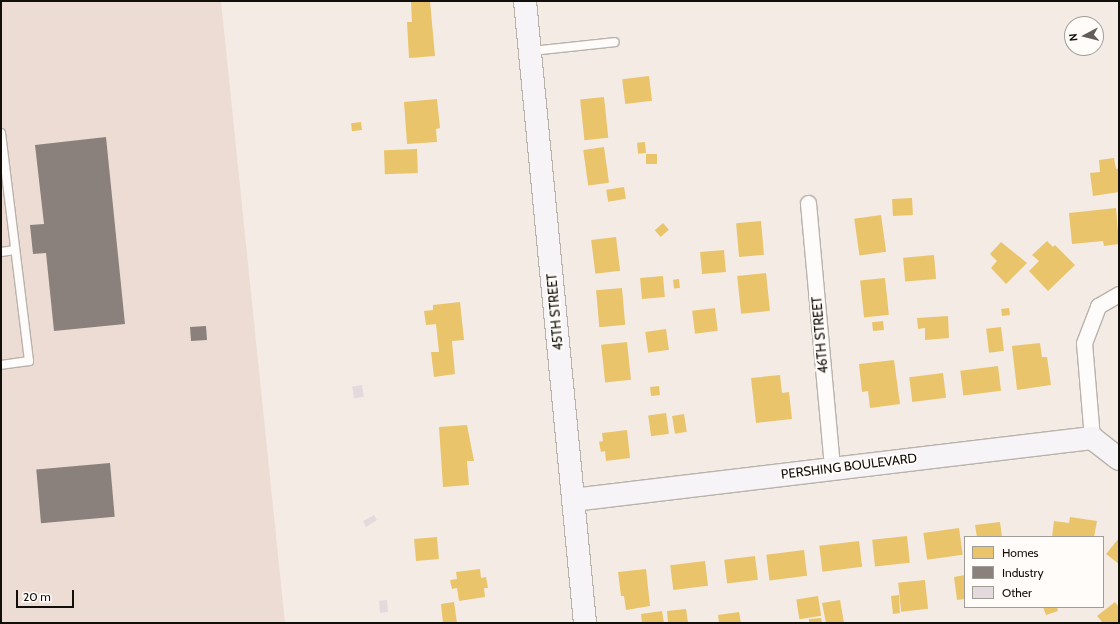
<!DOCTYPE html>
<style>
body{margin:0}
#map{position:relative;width:1120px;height:624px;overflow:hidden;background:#f4ece4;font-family:Cabin,sans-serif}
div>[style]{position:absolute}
.industrial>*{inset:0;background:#eddcd4}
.homes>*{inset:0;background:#e9c46a;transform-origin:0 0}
.industry>*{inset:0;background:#8a817c;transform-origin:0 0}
.building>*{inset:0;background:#e4d9dc;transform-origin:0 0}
.roads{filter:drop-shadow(1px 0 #b8b2ab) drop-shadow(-1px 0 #b8b2ab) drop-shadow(0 1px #b8b2ab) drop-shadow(0 -1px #b8b2ab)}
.lane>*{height:8px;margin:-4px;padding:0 4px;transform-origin:4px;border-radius:4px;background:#fdfcfb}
.street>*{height:15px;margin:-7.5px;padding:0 7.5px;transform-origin:7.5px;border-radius:7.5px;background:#fdfcfb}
.secondary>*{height:22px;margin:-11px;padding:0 11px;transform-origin:11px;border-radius:11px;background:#f6f4f7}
span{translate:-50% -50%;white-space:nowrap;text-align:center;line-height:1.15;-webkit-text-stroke:4px #fffcf9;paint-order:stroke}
.street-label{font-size:13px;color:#120e09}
.frame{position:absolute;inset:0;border:2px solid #120e09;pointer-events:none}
.legend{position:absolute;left:964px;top:536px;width:140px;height:72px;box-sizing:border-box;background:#fffcf9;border:1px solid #a09d99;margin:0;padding:5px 7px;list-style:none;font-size:12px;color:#120e09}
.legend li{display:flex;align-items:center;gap:8px;height:20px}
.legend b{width:20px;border:1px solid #a09d99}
.north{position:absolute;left:1064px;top:16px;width:40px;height:40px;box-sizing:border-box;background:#fffcf9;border:1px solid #a09d99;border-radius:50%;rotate:263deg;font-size:11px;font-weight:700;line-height:16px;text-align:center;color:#120e09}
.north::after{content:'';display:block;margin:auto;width:14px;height:18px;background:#615c56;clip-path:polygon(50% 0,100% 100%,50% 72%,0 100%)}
.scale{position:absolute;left:16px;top:590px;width:58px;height:18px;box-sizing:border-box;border:2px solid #120e09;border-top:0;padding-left:5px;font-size:12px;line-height:14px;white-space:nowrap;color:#120e09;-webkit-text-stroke:3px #fffcf9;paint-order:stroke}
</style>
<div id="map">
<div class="industrial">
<div style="clip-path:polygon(1px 1px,221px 1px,285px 623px,1px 623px)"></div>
</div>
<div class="homes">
<div style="clip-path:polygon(421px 1px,430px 1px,435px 56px,409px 58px,407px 22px,412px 22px,411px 2px)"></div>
<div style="left:649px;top:76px;width:25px;height:27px;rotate:83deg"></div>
<div style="left:604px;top:97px;width:41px;height:24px;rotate:84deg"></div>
<div style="clip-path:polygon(437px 99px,440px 128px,436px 129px,437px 142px,407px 144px,404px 102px)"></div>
<div style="left:361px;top:122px;width:8px;height:10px;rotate:83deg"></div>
<div style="left:645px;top:142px;width:11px;height:8px;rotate:85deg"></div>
<div style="left:604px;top:147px;width:36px;height:21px;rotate:82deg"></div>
<div style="left:417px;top:149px;width:24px;height:33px;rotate:88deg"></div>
<div style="left:657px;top:154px;width:10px;height:11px;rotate:90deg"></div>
<div style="clip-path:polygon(1114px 158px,1116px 169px,1119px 168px,1119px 192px,1093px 196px,1090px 173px,1100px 172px,1099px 160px)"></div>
<div style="left:624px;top:187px;width:12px;height:18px;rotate:81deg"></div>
<div style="left:912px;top:198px;width:17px;height:20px;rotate:87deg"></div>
<div style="clip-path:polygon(1116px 208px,1119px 244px,1104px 246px,1103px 241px,1072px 244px,1069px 213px)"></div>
<div style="left:881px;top:215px;width:37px;height:27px;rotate:82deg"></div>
<div style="left:761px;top:221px;width:34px;height:25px;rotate:85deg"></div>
<div style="left:663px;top:223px;width:9px;height:11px;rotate:49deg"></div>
<div style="left:616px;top:237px;width:34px;height:25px;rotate:83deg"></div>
<div style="clip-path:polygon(1047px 241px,1053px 247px,1055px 245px,1075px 265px,1048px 291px,1029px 271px,1039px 261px,1032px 255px)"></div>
<div style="clip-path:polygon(1001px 242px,1027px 263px,1006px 284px,991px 268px,997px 261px,990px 254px)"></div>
<div style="left:724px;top:250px;width:22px;height:24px;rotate:85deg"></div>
<div style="left:934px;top:255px;width:24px;height:31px;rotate:85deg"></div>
<div style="left:766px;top:273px;width:38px;height:29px;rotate:84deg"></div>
<div style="left:663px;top:276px;width:21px;height:23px;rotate:85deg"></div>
<div style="left:885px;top:278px;width:37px;height:25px;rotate:84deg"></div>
<div style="left:679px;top:279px;width:9px;height:6px;rotate:84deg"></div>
<div style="left:622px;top:288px;width:37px;height:26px;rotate:85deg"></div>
<div style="clip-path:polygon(460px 302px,464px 340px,452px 341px,455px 374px,434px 377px,431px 352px,439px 352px,436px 324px,426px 325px,424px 311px,433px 310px,433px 305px)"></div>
<div style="left:715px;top:308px;width:23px;height:23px;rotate:83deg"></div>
<div style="left:1009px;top:308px;width:7px;height:8px;rotate:82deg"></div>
<div style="clip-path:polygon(948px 316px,949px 338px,925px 340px,925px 328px,918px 329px,917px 318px)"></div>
<div style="left:883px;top:321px;width:9px;height:11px;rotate:84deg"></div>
<div style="left:1001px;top:327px;width:24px;height:15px;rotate:83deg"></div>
<div style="left:666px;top:329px;width:21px;height:21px;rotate:82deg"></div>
<div style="left:627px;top:342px;width:38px;height:26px;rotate:84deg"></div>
<div style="clip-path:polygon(1040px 343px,1042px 357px,1047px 357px,1051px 385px,1017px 390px,1012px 346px)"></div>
<div style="clip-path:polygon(894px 360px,900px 404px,870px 408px,868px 391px,862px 392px,859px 364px)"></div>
<div style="left:998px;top:366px;width:25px;height:38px;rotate:83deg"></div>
<div style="left:943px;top:373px;width:25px;height:34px;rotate:83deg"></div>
<div style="clip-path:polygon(780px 375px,782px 393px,789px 392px,792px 419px,756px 423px,751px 378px)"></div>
<div style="left:659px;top:386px;width:9px;height:9px;rotate:84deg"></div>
<div style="left:666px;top:413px;width:21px;height:18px;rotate:82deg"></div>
<div style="left:684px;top:414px;width:18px;height:12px;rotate:81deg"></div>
<div style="clip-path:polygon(467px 425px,474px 461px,467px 461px,469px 485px,443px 487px,439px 427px)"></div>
<div style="clip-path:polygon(627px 430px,630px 458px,606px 461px,605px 451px,601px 452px,599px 442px,603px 441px,602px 433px)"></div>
<div style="clip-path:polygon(1070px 517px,1097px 521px,1094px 537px,1052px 537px,1054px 521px,1069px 523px)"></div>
<div style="clip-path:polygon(1000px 522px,1002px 537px,977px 537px,975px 525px)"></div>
<div style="left:959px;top:528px;width:27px;height:36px;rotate:82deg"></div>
<div style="left:907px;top:536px;width:27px;height:35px;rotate:84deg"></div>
<div style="left:437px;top:537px;width:22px;height:23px;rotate:85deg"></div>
<div style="clip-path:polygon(1119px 538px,1119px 564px,1106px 554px)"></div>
<div style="left:859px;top:541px;width:26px;height:40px;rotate:83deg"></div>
<div style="left:804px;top:550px;width:26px;height:38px;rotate:83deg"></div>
<div style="left:755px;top:556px;width:24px;height:31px;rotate:83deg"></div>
<div style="left:705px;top:561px;width:25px;height:35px;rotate:83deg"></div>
<div style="clip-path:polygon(480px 569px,481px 578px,486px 577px,488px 588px,484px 588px,485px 597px,459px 601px,457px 588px,452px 589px,450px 580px,457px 579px,456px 572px)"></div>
<div style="clip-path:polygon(646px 569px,650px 606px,626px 610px,624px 596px,621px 596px,618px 572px)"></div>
<div style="clip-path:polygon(965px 575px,965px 599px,957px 600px,954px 577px)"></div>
<div style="left:925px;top:580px;width:29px;height:27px;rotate:84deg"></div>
<div style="clip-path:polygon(899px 595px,900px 613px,893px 614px,891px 596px)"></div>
<div style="left:818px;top:596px;width:20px;height:22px;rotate:81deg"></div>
<div style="clip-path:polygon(840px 600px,844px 623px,826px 623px,822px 603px)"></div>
<div style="clip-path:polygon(454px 602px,457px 623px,443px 623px,441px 604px)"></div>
<div style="clip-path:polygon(1115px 602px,1119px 607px,1119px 623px,1103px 623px,1097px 616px)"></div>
<div style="clip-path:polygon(1043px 607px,1057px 607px,1058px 611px,1046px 615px)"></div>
<div style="clip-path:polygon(686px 609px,688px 623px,668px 623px,667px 611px)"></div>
<div style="clip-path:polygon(662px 611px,664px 623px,642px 623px,641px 614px)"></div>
<div style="clip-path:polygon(739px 612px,741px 623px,719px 623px,718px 615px)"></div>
<div style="clip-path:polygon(821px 618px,822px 623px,809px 623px,809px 619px)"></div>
</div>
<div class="industry">
<div style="clip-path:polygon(106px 137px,125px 324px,54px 331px,46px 253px,33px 254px,30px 225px,44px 224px,35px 145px)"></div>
<div style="left:206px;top:326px;width:14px;height:16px;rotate:86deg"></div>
<div style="left:110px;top:463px;width:54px;height:74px;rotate:85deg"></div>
</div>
<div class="building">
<div style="left:362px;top:385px;width:12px;height:10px;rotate:81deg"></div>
<div style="clip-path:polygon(374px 515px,377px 520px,366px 527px,363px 521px)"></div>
<div style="left:387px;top:600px;width:12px;height:8px;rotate:85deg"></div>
</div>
<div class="roads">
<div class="lane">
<div style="left:531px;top:51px;width:84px;rotate:-6.1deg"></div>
<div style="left:1px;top:133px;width:230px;rotate:83deg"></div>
<div style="left:29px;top:361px;width:28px;rotate:172deg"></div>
<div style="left:1px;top:252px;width:14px;rotate:-8deg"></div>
</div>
<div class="street">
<div style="left:808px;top:203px;width:266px;rotate:84.8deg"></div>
<div style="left:1092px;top:438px;width:95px;rotate:-94.8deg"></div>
<div style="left:1084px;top:343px;width:40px;rotate:-69deg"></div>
<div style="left:1098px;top:306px;width:24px;rotate:-30deg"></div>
</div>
<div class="secondary">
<div style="left:525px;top:1px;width:625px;rotate:84.49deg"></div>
<div style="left:573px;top:500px;width:523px;rotate:-6.81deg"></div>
<div style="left:1092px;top:438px;width:34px;rotate:38deg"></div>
</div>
</div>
<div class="street-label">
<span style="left:555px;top:312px;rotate:-95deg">45TH STREET</span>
<span style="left:820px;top:335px;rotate:-95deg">46TH STREET</span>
<span style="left:849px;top:466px;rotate:-7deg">PERSHING BOULEVARD</span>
</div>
<div class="frame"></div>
<ul class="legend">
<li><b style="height:11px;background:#e9c46a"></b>Homes</li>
<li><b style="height:11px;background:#8a817c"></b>Industry</li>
<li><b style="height:11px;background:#e4d9dc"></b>Other</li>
</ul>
<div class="north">N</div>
<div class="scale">20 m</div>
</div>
